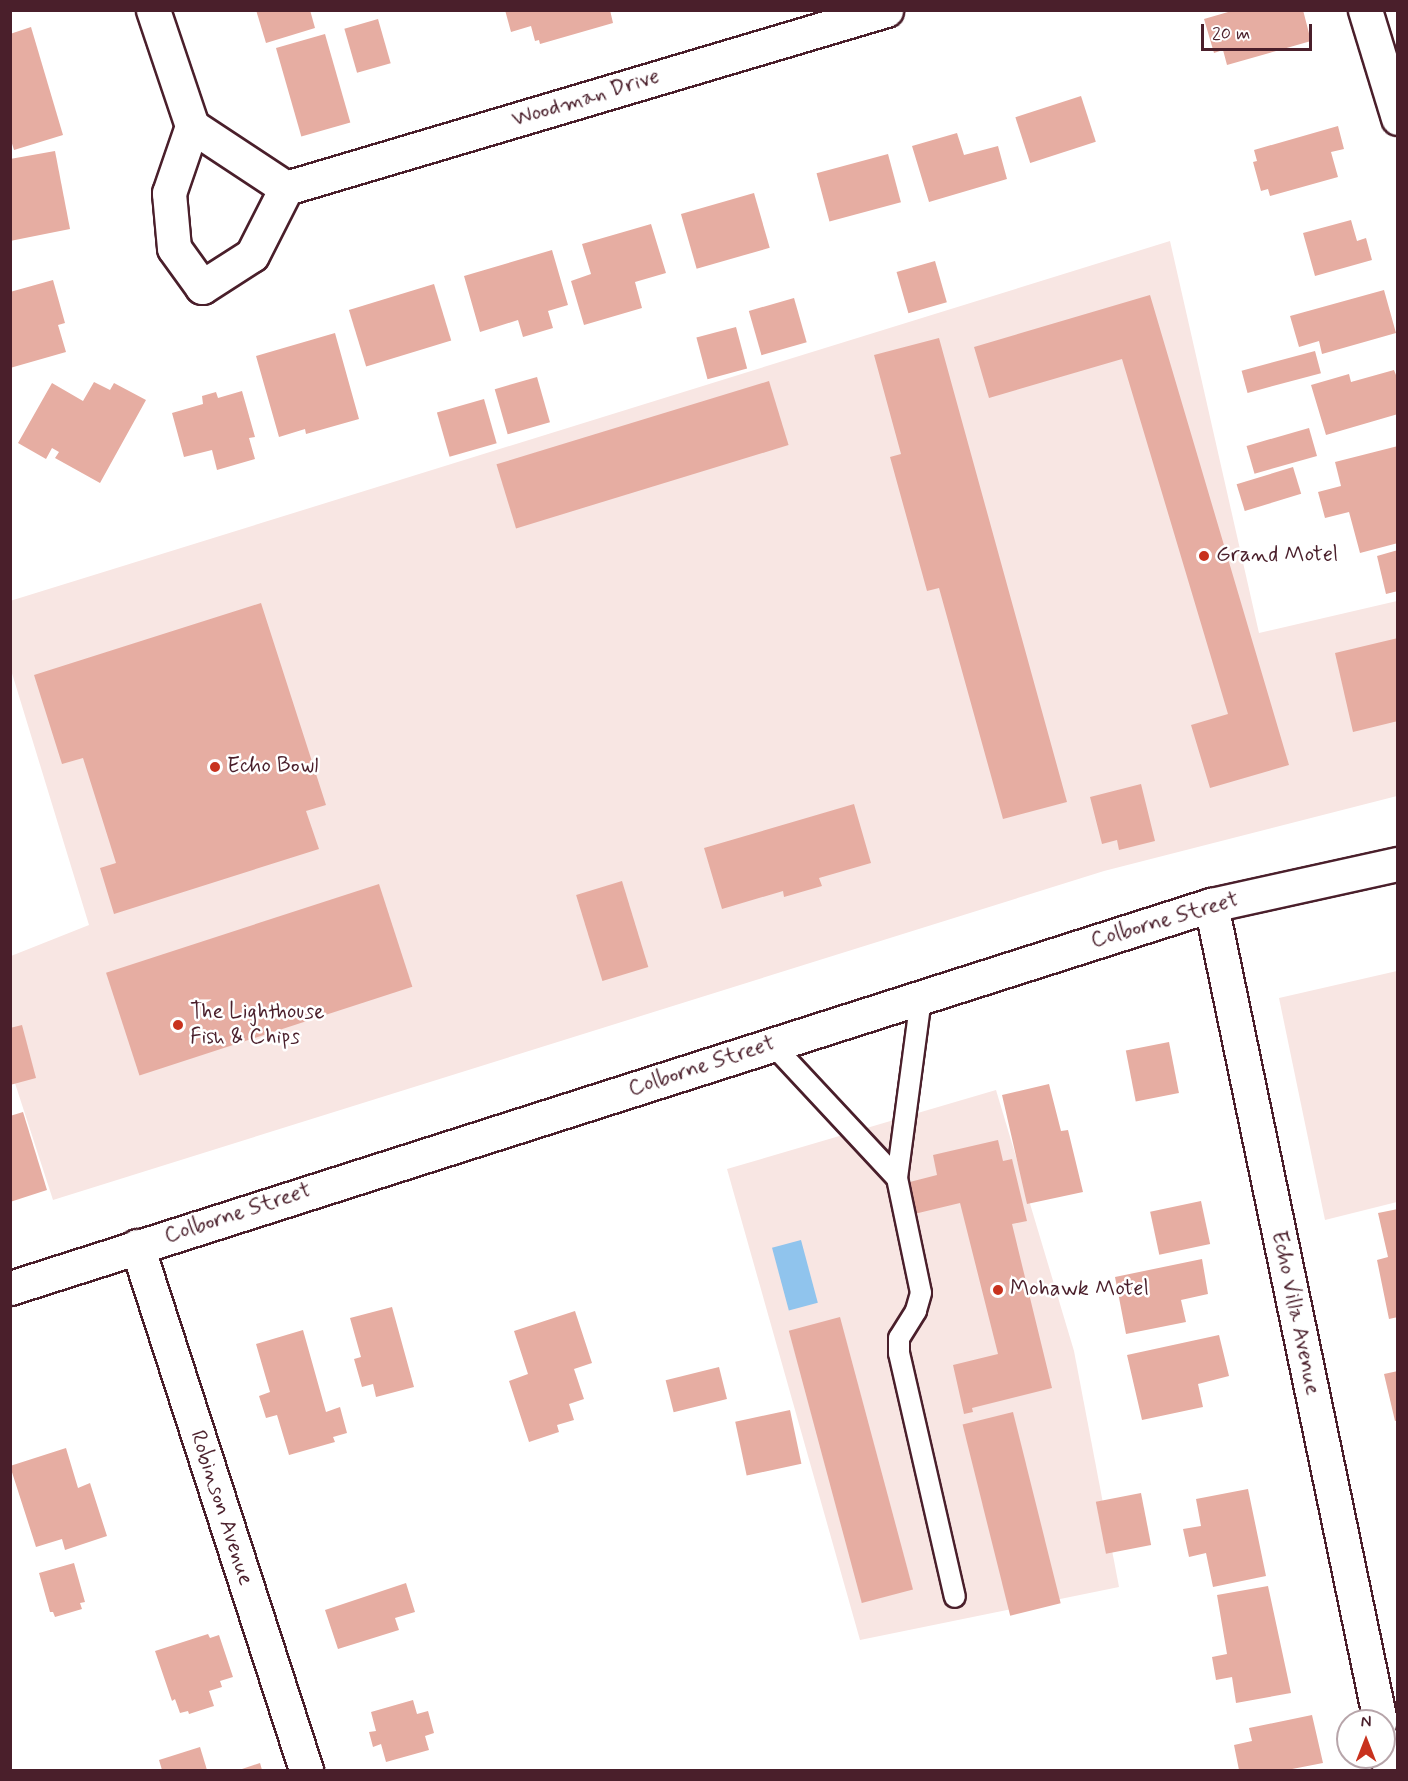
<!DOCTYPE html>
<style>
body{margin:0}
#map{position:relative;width:1408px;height:1781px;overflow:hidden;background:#fff;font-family:Mynerve,sans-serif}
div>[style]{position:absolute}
.built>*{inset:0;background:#f8e6e3}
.water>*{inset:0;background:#90c4ed;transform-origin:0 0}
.building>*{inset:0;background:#e6ada2;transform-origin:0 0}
.roads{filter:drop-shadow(2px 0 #4a1f2b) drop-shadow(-2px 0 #4a1f2b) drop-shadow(0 2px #4a1f2b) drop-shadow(0 -2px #4a1f2b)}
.service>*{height:20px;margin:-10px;padding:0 10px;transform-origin:10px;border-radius:10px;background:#fff}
.minor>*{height:33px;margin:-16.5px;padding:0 16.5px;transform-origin:16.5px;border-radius:16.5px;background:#fff}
.secondary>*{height:33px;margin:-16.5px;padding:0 16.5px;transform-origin:16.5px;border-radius:16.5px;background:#fff}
.dots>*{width:16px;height:16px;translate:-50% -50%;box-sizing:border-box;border:3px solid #fff;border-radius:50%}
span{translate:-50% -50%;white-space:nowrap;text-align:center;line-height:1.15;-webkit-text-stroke:5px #fff;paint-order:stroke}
.street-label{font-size:22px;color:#4a1f2b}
.poi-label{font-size:22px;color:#4a1f2b}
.left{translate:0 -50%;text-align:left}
.frame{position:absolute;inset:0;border:12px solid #4a1f2b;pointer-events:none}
.north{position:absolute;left:1336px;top:1709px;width:60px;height:60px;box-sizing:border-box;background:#fff;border:2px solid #b7a5aa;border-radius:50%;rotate:0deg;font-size:16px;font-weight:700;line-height:24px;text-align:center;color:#4a1f2b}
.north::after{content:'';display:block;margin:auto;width:21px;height:27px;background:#c8321e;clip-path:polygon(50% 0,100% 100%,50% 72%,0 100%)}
.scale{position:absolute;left:1201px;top:24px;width:111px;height:27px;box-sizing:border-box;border:3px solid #4a1f2b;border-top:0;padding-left:8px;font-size:18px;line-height:21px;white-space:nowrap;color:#4a1f2b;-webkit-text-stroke:4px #fff;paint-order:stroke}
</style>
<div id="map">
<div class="built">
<div style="clip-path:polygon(1170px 241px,1259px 633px,1397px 601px,1397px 796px,1104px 871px,53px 1200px,11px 1071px,11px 956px,89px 925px,11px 670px,10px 601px)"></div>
<div style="clip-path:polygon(1397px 971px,1397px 1202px,1325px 1220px,1279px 998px)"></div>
<div style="clip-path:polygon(996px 1090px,1074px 1351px,1119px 1587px,860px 1640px,727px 1169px)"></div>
</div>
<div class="water">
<div style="left:801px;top:1240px;width:65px;height:30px;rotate:75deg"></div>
</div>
<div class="building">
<div style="clip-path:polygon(256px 10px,310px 10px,315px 28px,266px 43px)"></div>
<div style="clip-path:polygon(505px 10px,610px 10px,613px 23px,540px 44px,539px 40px,535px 41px,531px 26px,511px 32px)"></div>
<div style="clip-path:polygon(1235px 10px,1303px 10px,1311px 41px,1227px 65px,1223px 50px,1214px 53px,1204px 19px)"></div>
<div style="left:378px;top:19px;width:46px;height:35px;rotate:74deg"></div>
<div style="clip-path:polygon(31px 27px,63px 135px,14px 150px,10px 137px,10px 34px)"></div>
<div style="left:325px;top:34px;width:92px;height:51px;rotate:74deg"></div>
<div style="left:1081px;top:96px;width:48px;height:69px;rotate:72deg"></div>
<div style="clip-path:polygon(1338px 126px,1344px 149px,1331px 152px,1338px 177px,1270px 196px,1268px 189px,1261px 191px,1253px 162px,1257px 161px,1254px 150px)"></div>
<div style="clip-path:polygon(957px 133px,964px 155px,998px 146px,1007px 179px,929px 202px,912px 146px)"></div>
<div style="clip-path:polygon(55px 151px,70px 229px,10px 241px,10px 159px)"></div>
<div style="left:888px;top:154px;width:50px;height:74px;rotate:75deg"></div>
<div style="left:754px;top:193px;width:57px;height:76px;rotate:74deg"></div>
<div style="clip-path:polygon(1351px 220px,1357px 241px,1366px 238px,1372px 260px,1315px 276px,1303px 233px)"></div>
<div style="clip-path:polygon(651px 224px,666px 273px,635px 282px,642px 308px,584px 325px,571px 281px,591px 274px,582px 244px)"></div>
<div style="clip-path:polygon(552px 250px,568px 305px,548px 311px,553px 328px,523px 337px,518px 320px,480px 332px,464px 276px)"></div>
<div style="left:935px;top:261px;width:43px;height:40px;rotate:74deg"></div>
<div style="clip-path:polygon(53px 280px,65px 323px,58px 325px,66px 352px,10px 368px,10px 292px)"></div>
<div style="left:434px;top:284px;width:59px;height:89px;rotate:73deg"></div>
<div style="clip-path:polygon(1384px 290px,1396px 333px,1322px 354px,1319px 341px,1299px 347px,1290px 316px)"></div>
<div style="clip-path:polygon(1150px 295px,1289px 765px,1210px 788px,1191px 725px,1228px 714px,1122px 359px,989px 398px,974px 347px)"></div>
<div style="left:794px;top:298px;width:46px;height:47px;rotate:74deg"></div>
<div style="left:736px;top:327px;width:43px;height:41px;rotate:75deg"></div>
<div style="clip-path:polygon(335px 333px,359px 419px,306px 434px,305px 429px,279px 437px,256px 356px)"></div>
<div style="clip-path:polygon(939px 338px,1067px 802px,1003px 819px,939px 588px,927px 591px,890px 457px,901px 454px,874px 355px)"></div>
<div style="left:1315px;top:351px;width:23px;height:76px;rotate:75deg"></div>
<div style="clip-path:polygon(1394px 370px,1398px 380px,1398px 414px,1326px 435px,1311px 385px,1349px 374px,1351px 382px)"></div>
<div style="left:537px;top:377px;width:47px;height:44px;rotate:74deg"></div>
<div style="left:769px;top:381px;width:67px;height:285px;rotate:73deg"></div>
<div style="clip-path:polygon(94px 382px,110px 390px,114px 383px,146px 400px,100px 483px,55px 458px,59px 452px,52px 448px,46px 459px,18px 443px,52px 383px,83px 401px)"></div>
<div style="clip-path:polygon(242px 391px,255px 437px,249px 438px,255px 459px,217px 470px,212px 450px,184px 457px,172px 413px,203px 404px,202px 396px,216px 392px,218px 398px)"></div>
<div style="left:484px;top:399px;width:46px;height:49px;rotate:74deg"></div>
<div style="left:1309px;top:428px;width:29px;height:65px;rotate:74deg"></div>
<div style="clip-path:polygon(1398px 446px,1398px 543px,1360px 553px,1349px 512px,1325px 518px,1318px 492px,1341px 486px,1335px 462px)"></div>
<div style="left:1293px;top:467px;width:28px;height:59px;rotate:73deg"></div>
<div style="clip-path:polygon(1398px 550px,1398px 591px,1386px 594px,1377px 556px)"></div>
<div style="clip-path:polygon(261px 603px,326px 805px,306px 811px,319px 849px,114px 914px,100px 868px,116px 863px,83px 758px,62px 764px,34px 675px)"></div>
<div style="clip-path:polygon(1398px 638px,1398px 721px,1353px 732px,1335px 653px)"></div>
<div style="clip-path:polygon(1141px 784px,1155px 841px,1119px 850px,1117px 840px,1102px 844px,1090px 797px)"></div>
<div style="clip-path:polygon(854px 804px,871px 863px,819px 878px,822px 886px,784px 897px,783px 891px,722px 909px,704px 848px)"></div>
<div style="left:622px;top:881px;width:90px;height:48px;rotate:73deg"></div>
<div style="left:379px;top:884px;width:108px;height:287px;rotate:72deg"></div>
<div style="clip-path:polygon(22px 1025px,36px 1078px,10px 1085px,10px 1028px)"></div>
<div style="left:1169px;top:1042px;width:52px;height:44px;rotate:79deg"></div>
<div style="clip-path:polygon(1049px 1084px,1061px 1131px,1068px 1130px,1083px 1192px,1027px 1204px,1002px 1095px)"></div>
<div style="clip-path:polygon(23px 1112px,47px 1190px,10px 1202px,10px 1116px)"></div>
<div style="clip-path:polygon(998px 1140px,1003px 1161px,1012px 1159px,1027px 1221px,1012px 1224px,1052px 1388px,972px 1408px,973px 1412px,964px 1414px,953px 1365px,998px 1354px,960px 1203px,910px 1215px,902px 1184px,937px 1175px,933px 1155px)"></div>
<div style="left:1201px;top:1201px;width:44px;height:52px;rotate:78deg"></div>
<div style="clip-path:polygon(1398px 1209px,1398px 1317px,1389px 1319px,1377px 1260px,1388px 1257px,1378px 1213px)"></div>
<div style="clip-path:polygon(1202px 1259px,1208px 1294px,1181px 1300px,1186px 1322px,1126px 1334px,1115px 1277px)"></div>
<div style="clip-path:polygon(392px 1307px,414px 1387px,376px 1397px,373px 1384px,362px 1387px,354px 1359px,361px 1357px,350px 1318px)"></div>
<div style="clip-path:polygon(575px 1311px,592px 1363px,574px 1369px,584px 1399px,569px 1404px,574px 1420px,557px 1425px,559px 1432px,529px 1442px,509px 1381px,528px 1374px,514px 1331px)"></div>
<div style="left:840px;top:1317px;width:282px;height:53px;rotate:75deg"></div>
<div style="clip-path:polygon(303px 1330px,326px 1412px,340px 1407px,347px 1433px,333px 1437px,335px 1442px,289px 1455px,277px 1415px,266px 1418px,259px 1396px,270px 1392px,256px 1344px)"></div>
<div style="clip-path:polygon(1219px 1335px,1229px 1376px,1198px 1384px,1203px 1407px,1142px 1420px,1127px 1355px)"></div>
<div style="left:719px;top:1367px;width:33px;height:55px;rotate:76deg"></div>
<div style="clip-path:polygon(1398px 1371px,1398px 1420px,1395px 1421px,1384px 1374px)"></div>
<div style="left:790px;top:1410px;width:55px;height:56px;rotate:78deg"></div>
<div style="left:1013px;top:1412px;width:197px;height:52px;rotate:76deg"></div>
<div style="clip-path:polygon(66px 1448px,78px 1488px,90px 1483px,107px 1536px,65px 1550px,62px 1539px,36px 1547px,10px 1466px)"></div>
<div style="clip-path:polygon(1248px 1489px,1266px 1576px,1213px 1587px,1206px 1553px,1189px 1557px,1183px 1529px,1201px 1526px,1196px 1499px)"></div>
<div style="left:1141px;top:1493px;width:53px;height:46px;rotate:79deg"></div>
<div style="clip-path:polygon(74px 1563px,85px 1602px,80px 1603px,82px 1609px,55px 1617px,53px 1612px,50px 1612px,39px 1573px)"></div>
<div style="clip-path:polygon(406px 1583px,415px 1612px,395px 1618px,399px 1630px,338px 1649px,325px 1610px)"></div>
<div style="clip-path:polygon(1268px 1586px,1291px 1693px,1236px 1703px,1232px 1677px,1216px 1680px,1212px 1657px,1227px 1654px,1217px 1595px)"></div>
<div style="clip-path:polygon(208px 1634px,210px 1638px,219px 1635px,233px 1677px,220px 1681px,222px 1687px,209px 1691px,214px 1706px,189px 1714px,188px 1711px,180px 1713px,175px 1699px,172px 1701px,155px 1651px)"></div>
<div style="clip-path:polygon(413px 1700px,417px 1714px,428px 1711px,434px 1733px,425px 1736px,429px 1750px,386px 1762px,381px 1744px,373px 1747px,369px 1732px,376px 1731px,371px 1712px)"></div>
<div style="clip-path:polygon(1312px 1715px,1323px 1763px,1287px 1770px,1239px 1770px,1234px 1745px,1252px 1741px,1249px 1728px)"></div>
<div style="clip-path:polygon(200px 1747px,207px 1770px,162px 1770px,159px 1760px)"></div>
<div style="clip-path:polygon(260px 1763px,262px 1770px,239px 1770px)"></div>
</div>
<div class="roads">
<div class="service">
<div style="left:772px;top:1044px;width:183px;rotate:47deg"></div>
<div style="left:897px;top:1178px;width:183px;rotate:-82.4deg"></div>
<div style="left:897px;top:1178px;width:117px;rotate:78.2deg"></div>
<div style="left:921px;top:1293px;width:19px;rotate:106deg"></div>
<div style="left:916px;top:1311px;width:32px;rotate:122deg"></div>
<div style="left:899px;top:1338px;width:15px;rotate:90deg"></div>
<div style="left:899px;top:1353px;width:250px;rotate:77.1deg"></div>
</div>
<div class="minor">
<div style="left:153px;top:10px;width:122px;rotate:71.4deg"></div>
<div style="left:1365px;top:10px;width:113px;rotate:73deg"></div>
<div style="left:286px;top:188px;width:113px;rotate:-146.6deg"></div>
<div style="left:192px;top:126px;width:71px;rotate:108.9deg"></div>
<div style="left:169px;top:193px;width:55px;rotate:84.8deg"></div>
<div style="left:174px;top:248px;width:48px;rotate:54.3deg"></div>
<div style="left:202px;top:287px;width:59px;rotate:-32.6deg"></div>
<div style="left:252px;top:255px;width:75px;rotate:-63.1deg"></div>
<div style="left:286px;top:188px;width:626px;rotate:-16.52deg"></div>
<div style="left:1211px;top:905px;width:833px;rotate:78.3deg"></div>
<div style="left:137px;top:1246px;width:551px;rotate:72.12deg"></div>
<div style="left:1384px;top:1742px;width:29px;rotate:78deg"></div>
</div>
<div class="secondary">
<div style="left:10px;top:1288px;width:1261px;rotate:-17.69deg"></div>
<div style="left:1211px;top:905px;width:191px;rotate:-12.4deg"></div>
</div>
</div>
<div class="dots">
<div style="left:1204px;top:556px;background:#c8321e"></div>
<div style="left:215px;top:767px;background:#c8321e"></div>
<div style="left:178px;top:1025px;background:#c8321e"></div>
<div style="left:998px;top:1290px;background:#c8321e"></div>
</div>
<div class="street-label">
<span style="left:586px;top:99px;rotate:-17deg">Woodman Drive</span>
<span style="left:1165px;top:921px;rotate:-16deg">Colborne Street</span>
<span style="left:702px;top:1067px;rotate:-18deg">Colborne Street</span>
<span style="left:238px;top:1214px;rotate:-18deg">Colborne Street</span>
<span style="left:1295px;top:1313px;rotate:78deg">Echo Villa Avenue</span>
<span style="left:221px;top:1508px;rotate:72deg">Robinson Avenue</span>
</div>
<div class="poi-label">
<span class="left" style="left:1216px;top:556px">Grand Motel</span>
<span class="left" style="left:227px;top:767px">Echo Bowl</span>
<span class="left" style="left:190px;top:1025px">The Lighthouse<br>Fish &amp; Chips</span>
<span class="left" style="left:1010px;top:1290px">Mohawk Motel</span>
</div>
<div class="frame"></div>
<div class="north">N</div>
<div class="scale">20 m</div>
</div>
